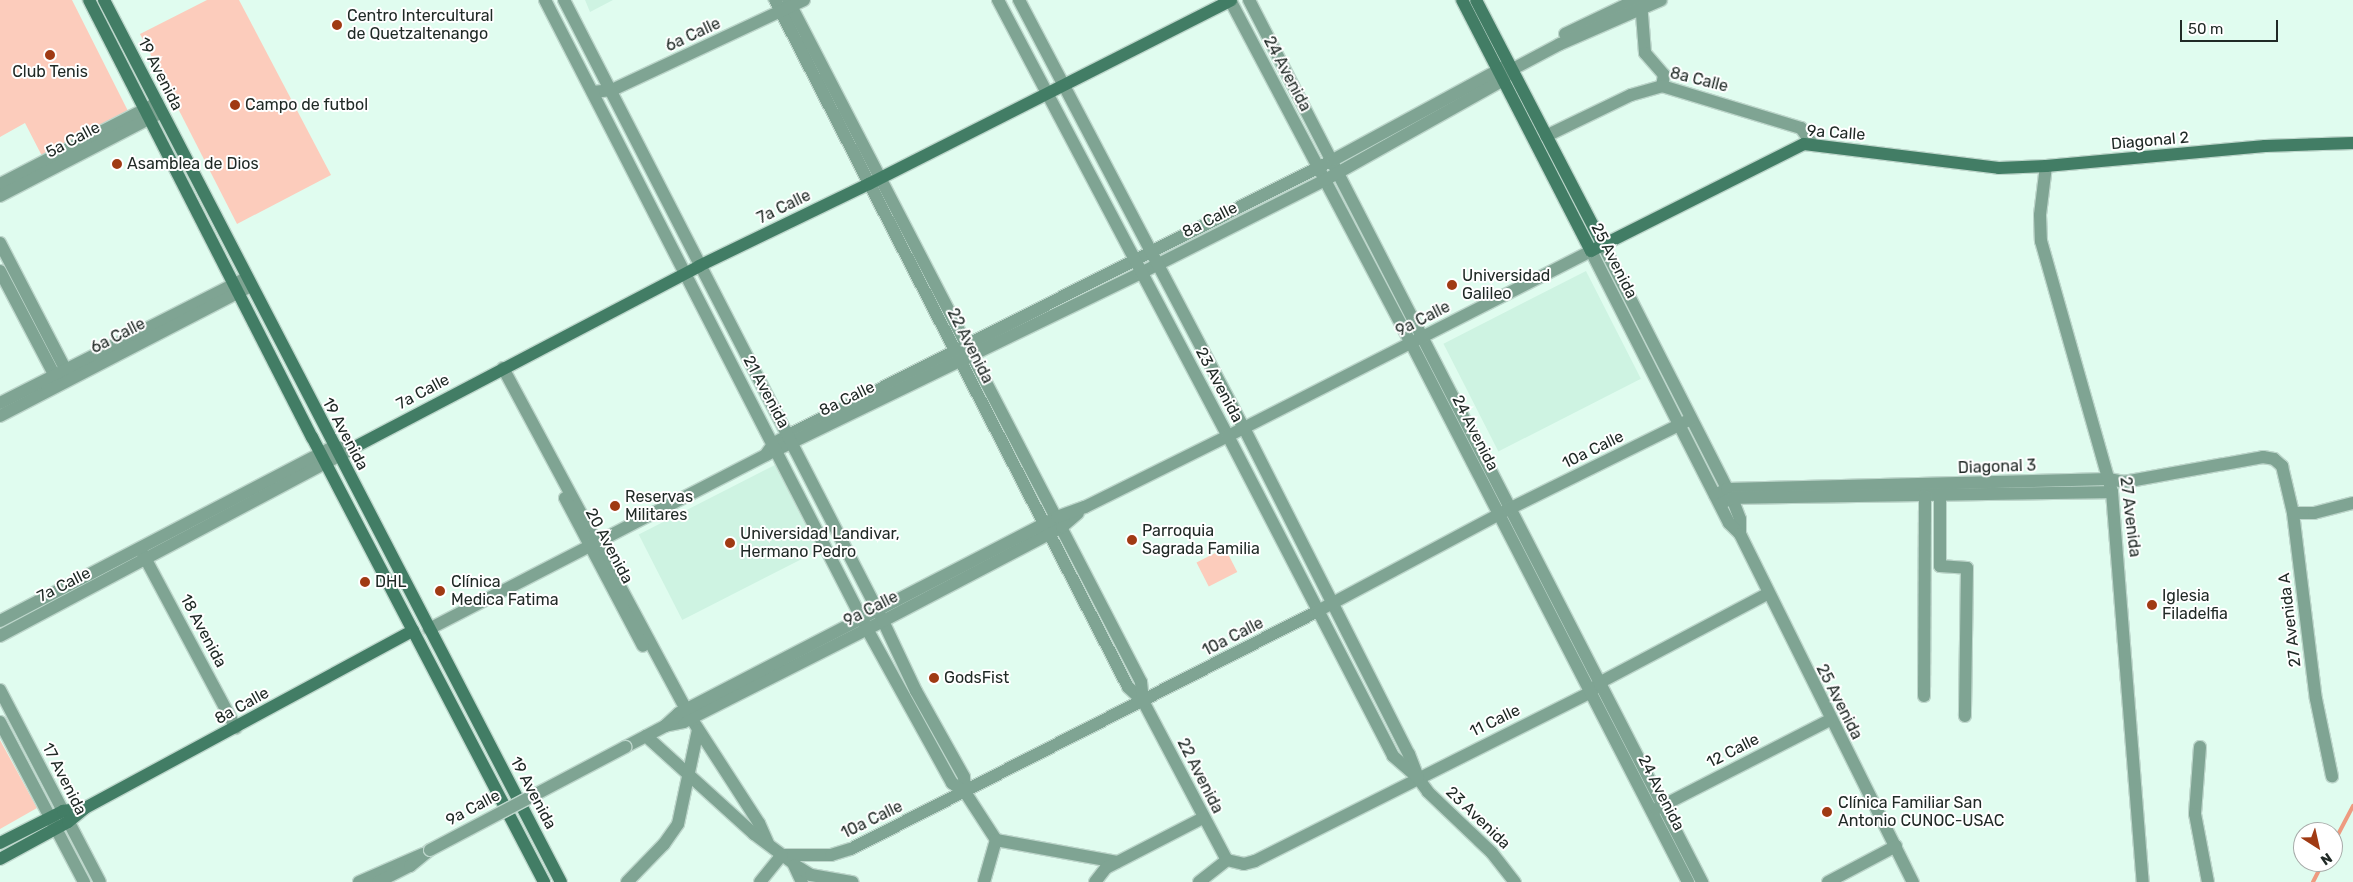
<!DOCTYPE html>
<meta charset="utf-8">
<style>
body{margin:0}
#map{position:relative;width:2353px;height:882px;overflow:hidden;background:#e0fcef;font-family:Rubik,sans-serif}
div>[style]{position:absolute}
.built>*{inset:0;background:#cef3e2;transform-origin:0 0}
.green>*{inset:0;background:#fcccbc;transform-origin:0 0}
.stream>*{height:4px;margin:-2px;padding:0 2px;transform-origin:2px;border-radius:2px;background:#ee9b80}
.roads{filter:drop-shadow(1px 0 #bdd6cb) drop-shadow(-1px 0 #bdd6cb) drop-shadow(0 1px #bdd6cb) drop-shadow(0 -1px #bdd6cb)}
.minor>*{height:12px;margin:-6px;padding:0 6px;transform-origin:6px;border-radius:6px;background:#7fa493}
.tertiary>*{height:12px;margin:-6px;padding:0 6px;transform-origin:6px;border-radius:6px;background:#7fa493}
.secondary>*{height:12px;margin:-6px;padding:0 6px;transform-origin:6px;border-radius:6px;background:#427d65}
.bridges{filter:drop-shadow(1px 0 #bdd6cb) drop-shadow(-1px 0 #bdd6cb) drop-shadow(0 1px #bdd6cb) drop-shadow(0 -1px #bdd6cb)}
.tertiary-bridge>*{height:12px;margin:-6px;padding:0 6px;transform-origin:6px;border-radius:6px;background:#7fa493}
.dots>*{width:14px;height:14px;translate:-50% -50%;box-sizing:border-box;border:2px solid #fff;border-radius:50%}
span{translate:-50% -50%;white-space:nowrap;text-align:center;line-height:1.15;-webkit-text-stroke:4px #fff;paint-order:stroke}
.poi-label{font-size:16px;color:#202a26}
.left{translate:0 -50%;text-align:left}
.street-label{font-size:16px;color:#202a26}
.north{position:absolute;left:2293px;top:822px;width:50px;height:50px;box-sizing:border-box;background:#fff;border:1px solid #a6aaa8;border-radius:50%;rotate:145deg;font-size:14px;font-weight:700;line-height:20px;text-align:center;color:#202a26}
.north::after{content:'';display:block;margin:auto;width:18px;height:22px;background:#a03a13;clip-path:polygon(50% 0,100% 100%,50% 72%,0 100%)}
.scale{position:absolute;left:2180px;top:20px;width:98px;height:22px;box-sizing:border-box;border:2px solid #202a26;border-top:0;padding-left:6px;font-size:15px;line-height:18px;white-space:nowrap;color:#202a26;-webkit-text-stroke:4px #fff;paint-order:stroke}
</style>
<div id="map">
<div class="built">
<div style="clip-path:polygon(585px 0,613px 0,590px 12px)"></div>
<div style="left:1586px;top:271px;width:121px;height:160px;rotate:63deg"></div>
<div style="left:775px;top:465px;width:96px;height:153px;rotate:63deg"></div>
</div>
<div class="green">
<div style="clip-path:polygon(0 0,72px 0,128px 111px,42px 156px,25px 123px,0 137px)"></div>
<div style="clip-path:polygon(207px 0,239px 0,331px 175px,237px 224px,140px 34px)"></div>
<div style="left:1225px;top:548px;width:27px;height:32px;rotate:63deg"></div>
<div style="clip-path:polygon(0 740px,37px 808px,0 829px)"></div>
</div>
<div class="stream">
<div style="left:2333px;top:844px;width:43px;rotate:-62.2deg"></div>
<div style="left:2313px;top:882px;width:22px;rotate:-63deg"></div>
</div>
<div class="roads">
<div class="minor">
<div style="left:775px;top:0;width:772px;rotate:62.8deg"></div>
<div style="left:1128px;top:687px;width:21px;rotate:43deg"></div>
<div style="left:1143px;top:701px;width:180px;rotate:62.2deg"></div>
<div style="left:1227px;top:860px;width:17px;rotate:13deg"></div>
<div style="left:1244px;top:864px;width:11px;rotate:-15deg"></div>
<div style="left:1255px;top:861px;width:376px;rotate:-26.7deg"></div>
<div style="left:1591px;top:692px;width:12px;rotate:-48deg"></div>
<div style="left:1599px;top:683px;width:190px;rotate:-27.9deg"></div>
<div style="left:788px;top:0;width:768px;rotate:62.63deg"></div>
<div style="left:1141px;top:682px;width:19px;rotate:84deg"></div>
<div style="left:1230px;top:0;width:388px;rotate:62.2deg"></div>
<div style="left:1411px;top:343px;width:606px;rotate:62.8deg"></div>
<div style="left:1249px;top:0;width:992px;rotate:62.81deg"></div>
<div style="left:1641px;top:2px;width:51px;rotate:85.5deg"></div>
<div style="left:1645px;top:53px;width:29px;rotate:49deg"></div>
<div style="left:1664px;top:75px;width:11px;rotate:100deg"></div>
<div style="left:1565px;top:34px;width:79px;rotate:-25.6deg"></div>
<div style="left:593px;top:92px;width:19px;rotate:-6deg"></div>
<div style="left:612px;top:90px;width:212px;rotate:-25.1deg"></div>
<div style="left:1546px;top:136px;width:94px;rotate:-25.8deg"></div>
<div style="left:1631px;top:95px;width:32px;rotate:-16deg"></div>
<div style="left:1662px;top:86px;width:145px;rotate:16.8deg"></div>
<div style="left:1801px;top:128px;width:19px;rotate:55deg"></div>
<div style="left:0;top:184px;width:177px;rotate:-27.3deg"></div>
<div style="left:0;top:196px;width:182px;rotate:-27.4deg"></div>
<div style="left:0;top:243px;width:148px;rotate:62.6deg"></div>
<div style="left:1603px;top:245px;width:284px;rotate:63deg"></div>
<div style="left:1732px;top:498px;width:22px;rotate:69deg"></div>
<div style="left:1740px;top:519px;width:15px;rotate:90deg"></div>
<div style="left:1591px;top:251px;width:305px;rotate:63.1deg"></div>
<div style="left:1729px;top:523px;width:16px;rotate:45deg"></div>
<div style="left:1740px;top:534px;width:389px;rotate:63.6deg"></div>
<div style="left:0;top:271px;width:125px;rotate:62.4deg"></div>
<div style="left:503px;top:368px;width:397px;rotate:61.8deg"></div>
<div style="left:691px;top:718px;width:125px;rotate:57.1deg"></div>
<div style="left:759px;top:823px;width:22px;rotate:66deg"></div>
<div style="left:0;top:403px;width:276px;rotate:-26.9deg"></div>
<div style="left:0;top:416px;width:283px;rotate:-27.4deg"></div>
<div style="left:1244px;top:428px;width:365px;rotate:63.2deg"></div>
<div style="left:1409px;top:754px;width:26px;rotate:69deg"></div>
<div style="left:1418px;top:778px;width:17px;rotate:54deg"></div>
<div style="left:1428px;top:792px;width:88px;rotate:43.6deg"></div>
<div style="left:1492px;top:853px;width:37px;rotate:52deg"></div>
<div style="left:1228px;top:436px;width:360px;rotate:62.7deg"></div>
<div style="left:1393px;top:756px;width:33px;rotate:41deg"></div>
<div style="left:767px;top:453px;width:12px;rotate:-55deg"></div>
<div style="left:774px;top:443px;width:15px;rotate:-28deg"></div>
<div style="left:787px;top:436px;width:612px;rotate:-26.82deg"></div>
<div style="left:1333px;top:160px;width:197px;rotate:-28.5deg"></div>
<div style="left:1715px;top:495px;width:13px;rotate:-27deg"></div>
<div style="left:1727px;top:489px;width:383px;rotate:-1.5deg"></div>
<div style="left:2110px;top:479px;width:14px;rotate:12deg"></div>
<div style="left:2124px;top:482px;width:141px;rotate:-10.2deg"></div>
<div style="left:2263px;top:457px;width:11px;rotate:10deg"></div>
<div style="left:2274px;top:459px;width:11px;rotate:41deg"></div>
<div style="left:2282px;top:466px;width:48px;rotate:76.8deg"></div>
<div style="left:2293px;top:513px;width:187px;rotate:83deg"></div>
<div style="left:2316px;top:699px;width:79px;rotate:78.3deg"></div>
<div style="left:1940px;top:496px;width:70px;rotate:90deg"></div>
<div style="left:1940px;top:566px;width:27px;rotate:4deg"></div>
<div style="left:1967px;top:568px;width:148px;rotate:90.8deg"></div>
<div style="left:565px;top:498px;width:167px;rotate:62.2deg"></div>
<div style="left:1720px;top:504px;width:13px;rotate:-27deg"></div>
<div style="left:1732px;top:498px;width:380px;rotate:-0.9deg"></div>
<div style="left:2293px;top:513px;width:21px"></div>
<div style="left:2314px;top:513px;width:40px;rotate:-14.4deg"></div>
<div style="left:143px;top:554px;width:197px;rotate:61.9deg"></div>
<div style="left:0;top:621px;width:376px;rotate:-27.6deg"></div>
<div style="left:333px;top:447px;width:12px;rotate:5deg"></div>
<div style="left:883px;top:621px;width:77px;rotate:64.8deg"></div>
<div style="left:916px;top:691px;width:98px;rotate:60.8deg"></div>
<div style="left:964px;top:777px;width:15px;rotate:86deg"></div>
<div style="left:429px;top:629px;width:379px;rotate:-27.3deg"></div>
<div style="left:766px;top:455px;width:417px;rotate:-25.9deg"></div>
<div style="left:1141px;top:273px;width:206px;rotate:-26.8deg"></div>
<div style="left:1325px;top:180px;width:204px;rotate:-29.3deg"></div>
<div style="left:1503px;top:80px;width:13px;rotate:-51deg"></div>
<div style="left:1511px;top:70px;width:55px;rotate:-28deg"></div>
<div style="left:1560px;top:44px;width:110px;rotate:-23.5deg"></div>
<div style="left:867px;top:629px;width:176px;rotate:61.1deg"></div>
<div style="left:952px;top:783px;width:16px;rotate:35deg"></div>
<div style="left:965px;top:792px;width:57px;rotate:57.1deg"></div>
<div style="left:0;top:636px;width:400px;rotate:-28deg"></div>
<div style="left:0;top:690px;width:216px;rotate:62.5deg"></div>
<div style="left:1924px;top:696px;width:200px;rotate:-89.7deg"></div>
<div style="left:0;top:722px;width:181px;rotate:62.3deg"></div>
<div style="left:646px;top:736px;width:146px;rotate:42.2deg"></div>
<div style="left:754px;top:834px;width:49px;rotate:36.6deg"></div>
<div style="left:793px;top:863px;width:21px;rotate:65deg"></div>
<div style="left:2200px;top:747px;width:67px;rotate:94.3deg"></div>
<div style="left:2195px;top:814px;width:69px;rotate:79.2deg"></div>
<div style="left:1656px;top:809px;width:195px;rotate:-27.1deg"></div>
<div style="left:996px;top:840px;width:123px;rotate:10.3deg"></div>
<div style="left:782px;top:855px;width:49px"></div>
<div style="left:831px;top:855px;width:21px;rotate:-17deg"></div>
<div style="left:851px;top:849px;width:522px;rotate:-27.01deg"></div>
<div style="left:1316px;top:612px;width:219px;rotate:-28.1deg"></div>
<div style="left:1509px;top:509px;width:203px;rotate:-26.3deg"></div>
<div style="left:795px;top:865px;width:19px;rotate:32deg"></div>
<div style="left:811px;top:875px;width:42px;rotate:9.7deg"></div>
<div style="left:359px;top:882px;width:70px;rotate:-23.6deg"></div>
<div style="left:627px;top:882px;width:53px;rotate:-45.8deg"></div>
<div style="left:664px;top:844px;width:24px;rotate:-55deg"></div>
<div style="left:678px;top:824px;width:96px;rotate:-78deg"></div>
<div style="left:760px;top:882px;width:35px;rotate:-51deg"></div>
<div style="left:984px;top:882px;width:44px;rotate:-74.1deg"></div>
<div style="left:1095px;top:882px;width:18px;rotate:-52deg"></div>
<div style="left:1106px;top:868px;width:109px;rotate:-27.3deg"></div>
<div style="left:1199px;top:882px;width:36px;rotate:-38deg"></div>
<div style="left:1828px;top:882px;width:77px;rotate:-27.9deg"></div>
</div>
<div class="tertiary">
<div style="left:545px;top:0;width:707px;rotate:62.89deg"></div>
<div style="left:564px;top:0;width:698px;rotate:62.81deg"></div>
<div style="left:998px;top:0;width:493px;rotate:62.2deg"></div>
<div style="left:1019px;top:0;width:484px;rotate:62.3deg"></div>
<div style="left:2046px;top:166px;width:49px;rotate:97deg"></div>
<div style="left:2040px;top:215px;width:26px;rotate:88deg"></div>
<div style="left:2041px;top:241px;width:261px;rotate:74.2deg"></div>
<div style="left:2112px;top:492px;width:391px;rotate:85.5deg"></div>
<div style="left:665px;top:726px;width:19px;rotate:-12deg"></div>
<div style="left:684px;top:722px;width:223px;rotate:-26.9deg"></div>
<div style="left:883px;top:621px;width:202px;rotate:-27.7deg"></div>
<div style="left:1062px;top:527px;width:21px;rotate:-41deg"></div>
<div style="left:625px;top:747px;width:45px;rotate:-27.7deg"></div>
<div style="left:665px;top:726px;width:19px;rotate:-43deg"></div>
<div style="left:679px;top:713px;width:426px;rotate:-27.4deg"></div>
<div style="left:1057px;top:517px;width:30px;rotate:-20deg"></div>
<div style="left:1085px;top:507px;width:160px;rotate:-26.4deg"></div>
<div style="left:1228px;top:436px;width:407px;rotate:-27deg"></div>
<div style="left:378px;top:882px;width:36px;rotate:-27deg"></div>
<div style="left:410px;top:866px;width:26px;rotate:-39deg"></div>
</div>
<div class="secondary">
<div style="left:89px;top:0;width:491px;rotate:63deg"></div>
<div style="left:312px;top:437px;width:502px;rotate:62.46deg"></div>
<div style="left:104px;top:0;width:993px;rotate:62.61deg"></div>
<div style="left:1462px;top:0;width:282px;rotate:62.8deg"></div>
<div style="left:1591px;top:251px;width:238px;rotate:-26.7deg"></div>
<div style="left:1804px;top:144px;width:196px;rotate:7deg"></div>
<div style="left:1999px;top:168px;width:47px;rotate:-2.4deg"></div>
<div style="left:2046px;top:166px;width:220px;rotate:-5.2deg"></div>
<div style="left:2265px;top:146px;width:88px;rotate:-2deg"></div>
<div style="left:1476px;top:0;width:276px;rotate:62.6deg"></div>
<div style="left:353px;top:448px;width:391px;rotate:-27.7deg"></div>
<div style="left:699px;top:266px;width:189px;rotate:-25.8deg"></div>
<div style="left:869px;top:184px;width:406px;rotate:-26.9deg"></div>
<div style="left:0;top:843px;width:71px;rotate:-26.9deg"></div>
<div style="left:63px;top:811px;width:22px;rotate:-8deg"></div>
<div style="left:0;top:859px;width:77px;rotate:-28.6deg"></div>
<div style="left:68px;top:822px;width:22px;rotate:-39deg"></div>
<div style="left:85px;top:808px;width:373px;rotate:-28.4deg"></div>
</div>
</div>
<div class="bridges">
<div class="tertiary-bridge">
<div style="left:430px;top:850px;width:221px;rotate:-27.8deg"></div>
</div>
</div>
<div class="dots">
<div style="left:337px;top:25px;background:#a03a13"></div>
<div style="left:50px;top:55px;background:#a03a13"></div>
<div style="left:235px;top:105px;background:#a03a13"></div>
<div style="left:117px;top:164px;background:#a03a13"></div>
<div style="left:1452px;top:285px;background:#a03a13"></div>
<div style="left:615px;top:506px;background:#a03a13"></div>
<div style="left:1132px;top:540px;background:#a03a13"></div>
<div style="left:730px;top:543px;background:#a03a13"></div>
<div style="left:365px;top:582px;background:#a03a13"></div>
<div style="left:440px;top:591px;background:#a03a13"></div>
<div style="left:2152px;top:605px;background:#a03a13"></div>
<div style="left:934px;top:678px;background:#a03a13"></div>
<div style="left:1827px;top:812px;background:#a03a13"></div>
</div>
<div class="poi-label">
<span class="left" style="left:347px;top:25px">Centro Intercultural<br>de Quetzaltenango</span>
<span style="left:50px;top:72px">Club Tenis</span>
<span class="left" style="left:245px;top:105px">Campo de futbol</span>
<span class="left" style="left:127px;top:164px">Asamblea de Dios</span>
<span class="left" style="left:1462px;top:285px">Universidad<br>Galileo</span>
<span class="left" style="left:625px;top:506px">Reservas<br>Militares</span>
<span class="left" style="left:1142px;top:540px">Parroquia<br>Sagrada Familia</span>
<span class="left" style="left:740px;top:543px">Universidad Landivar,<br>Hermano Pedro</span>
<span class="left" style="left:375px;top:582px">DHL</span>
<span class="left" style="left:451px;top:591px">Clínica<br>Medica Fatima</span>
<span class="left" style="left:2162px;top:605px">Iglesia<br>Filadelfia</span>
<span class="left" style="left:944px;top:678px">GodsFist</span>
<span class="left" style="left:1838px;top:812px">Clínica Familiar San<br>Antonio CUNOC-USAC</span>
</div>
<div class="street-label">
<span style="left:693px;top:35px;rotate:-25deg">6a Calle</span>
<span style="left:160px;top:74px;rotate:63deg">19 Avenida</span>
<span style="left:1287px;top:74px;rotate:62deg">24 Avenida</span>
<span style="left:1699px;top:80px;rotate:14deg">8a Calle</span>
<span style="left:1836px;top:133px;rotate:4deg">9a Calle</span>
<span style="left:73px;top:140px;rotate:-28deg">5a Calle</span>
<span style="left:2150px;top:141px;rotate:-5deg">Diagonal 2</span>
<span style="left:784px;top:207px;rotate:-26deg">7a Calle</span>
<span style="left:1210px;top:220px;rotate:-27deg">8a Calle</span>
<span style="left:1614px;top:261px;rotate:63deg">25 Avenida</span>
<span style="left:1423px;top:319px;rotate:-27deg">9a Calle</span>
<span style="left:118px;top:336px;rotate:-27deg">6a Calle</span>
<span style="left:970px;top:346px;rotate:63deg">22 Avenida</span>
<span style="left:1219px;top:385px;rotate:62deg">23 Avenida</span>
<span style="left:423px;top:392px;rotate:-28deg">7a Calle</span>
<span style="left:766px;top:392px;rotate:62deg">21 Avenida</span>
<span style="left:847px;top:399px;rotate:-26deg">8a Calle</span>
<span style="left:1475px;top:433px;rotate:63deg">24 Avenida</span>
<span style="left:345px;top:434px;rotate:62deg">19 Avenida</span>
<span style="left:1593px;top:450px;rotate:-26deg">10a Calle</span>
<span style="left:1997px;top:467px;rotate:-2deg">Diagonal 3</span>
<span style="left:2130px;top:517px;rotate:83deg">27 Avenida</span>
<span style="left:609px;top:546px;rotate:62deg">20 Avenida</span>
<span style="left:64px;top:585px;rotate:-27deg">7a Calle</span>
<span style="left:871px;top:609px;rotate:-27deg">9a Calle</span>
<span style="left:2290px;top:620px;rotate:-97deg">27 Avenida A</span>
<span style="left:203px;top:631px;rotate:62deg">18 Avenida</span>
<span style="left:1233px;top:637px;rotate:-27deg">10a Calle</span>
<span style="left:1839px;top:702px;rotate:63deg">25 Avenida</span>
<span style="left:242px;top:706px;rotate:-29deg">8a Calle</span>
<span style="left:1495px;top:721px;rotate:-26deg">11 Calle</span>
<span style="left:1733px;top:751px;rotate:-27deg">12 Calle</span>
<span style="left:1200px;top:776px;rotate:63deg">22 Avenida</span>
<span style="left:64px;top:779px;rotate:63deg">17 Avenida</span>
<span style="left:533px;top:793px;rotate:62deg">19 Avenida</span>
<span style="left:1661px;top:793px;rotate:63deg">24 Avenida</span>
<span style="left:473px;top:808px;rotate:-28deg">9a Calle</span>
<span style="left:1478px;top:818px;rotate:44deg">23 Avenida</span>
<span style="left:872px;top:820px;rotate:-26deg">10a Calle</span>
</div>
<div class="north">N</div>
<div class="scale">50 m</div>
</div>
